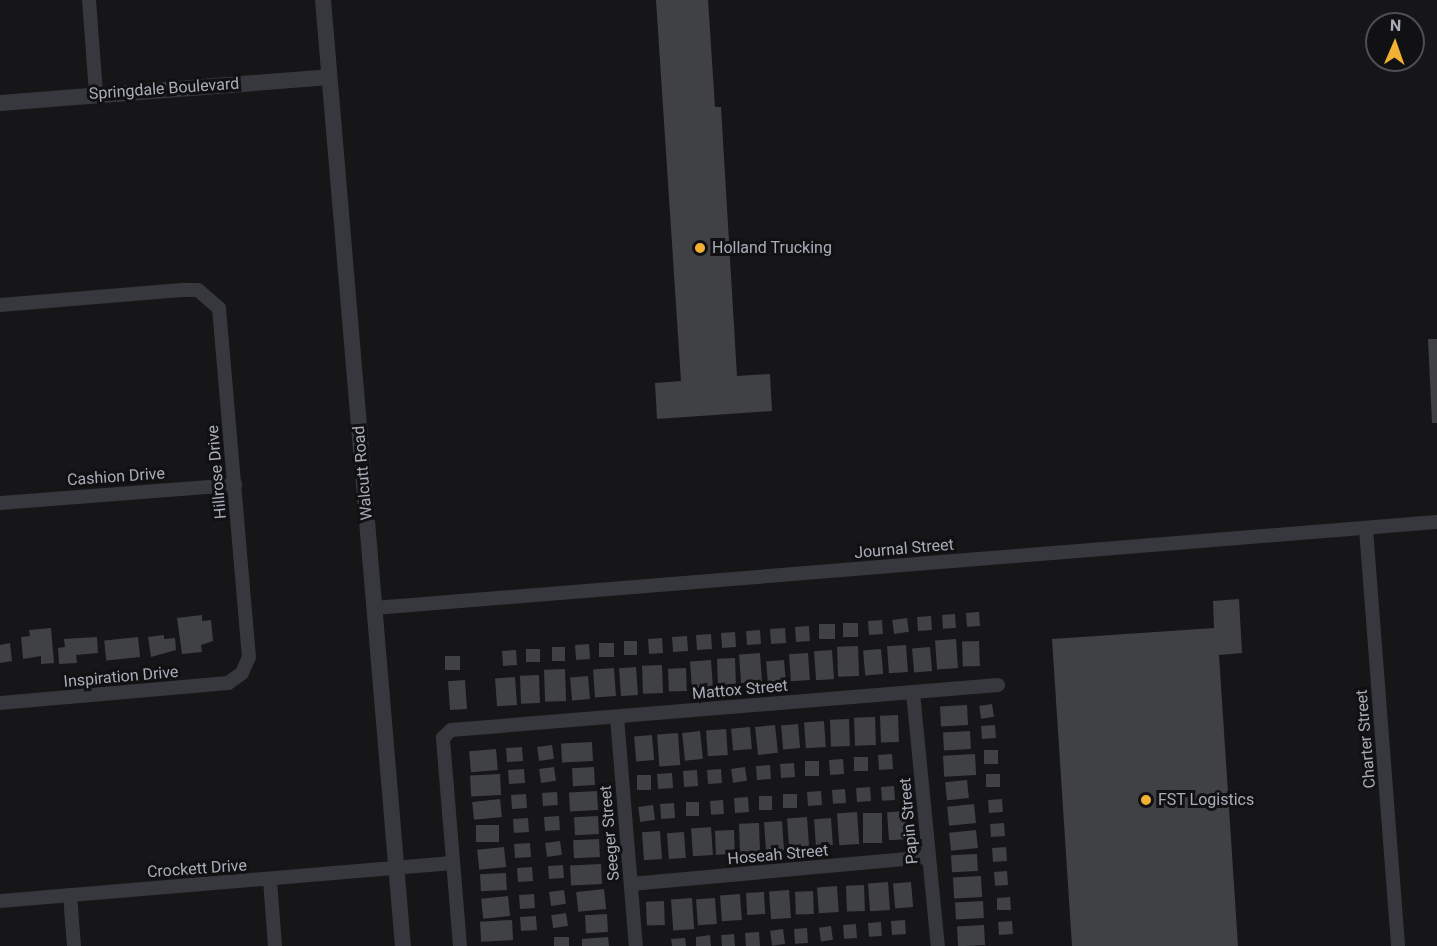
<!DOCTYPE html>
<style>
body{margin:0}
#map{position:relative;width:1437px;height:946px;overflow:hidden;background:#161618;font-family:Roboto,sans-serif}
div>[style]{position:absolute}
.building>*{inset:0;background:#404145;transform-origin:0 0}
.minor>*{height:14px;margin:-7px;padding:0 7px;transform-origin:7px;border-radius:7px;background:#37383d}
.tertiary>*{height:16px;margin:-8px;padding:0 8px;transform-origin:8px;border-radius:8px;background:#37383d}
.dots>*{width:16px;height:16px;translate:-50% -50%;box-sizing:border-box;border:3px solid #111113;border-radius:50%}
span{translate:-50% -50%;white-space:nowrap;text-align:center;line-height:1.15;-webkit-text-stroke:6px #111113;paint-order:stroke}
.street-label{font-size:16px;color:#a8adb8}
.poi-label{font-size:16px;color:#a8adb8}
.left{translate:0 -50%;text-align:left}
.north{position:absolute;left:1365px;top:12px;width:60px;height:60px;box-sizing:border-box;background:#111113;border:2px solid #4d4f55;border-radius:50%;rotate:2deg;font-size:16px;font-weight:700;line-height:24px;text-align:center;color:#a8adb8}
.north::after{content:'';display:block;margin:auto;width:21px;height:27px;background:#f2b134;clip-path:polygon(50% 0,100% 100%,50% 72%,0 100%)}
</style>
<div id="map">
<div class="building">
<div style="clip-path:polygon(656px 0,708px 0,715px 107px,721px 107px,737px 376px,770px 374px,772px 411px,657px 419px,655px 383px,681px 381px)"></div>
<div style="clip-path:polygon(1428px 339px,1437px 339px,1437px 423px,1432px 423px)"></div>
<div style="clip-path:polygon(1239px 599px,1242px 653px,1219px 655px,1238px 946px,1072px 946px,1052px 639px,1214px 628px,1213px 601px)"></div>
<div style="left:979px;top:612px;width:14px;height:13px;rotate:86deg"></div>
<div style="left:955px;top:614px;width:14px;height:13px;rotate:86deg"></div>
<div style="clip-path:polygon(202px 615px,202px 621px,211px 620px,213px 641px,201px 645px,202px 652px,182px 654px,177px 618px)"></div>
<div style="left:931px;top:616px;width:14px;height:14px;rotate:86deg"></div>
<div style="left:907px;top:618px;width:14px;height:15px;rotate:82deg"></div>
<div style="left:882px;top:620px;width:14px;height:14px;rotate:86deg"></div>
<div style="left:843px;top:623px;width:15px;height:14px"></div>
<div style="left:835px;top:624px;width:15px;height:16px;rotate:90deg"></div>
<div style="left:809px;top:626px;width:15px;height:14px;rotate:86deg"></div>
<div style="clip-path:polygon(51px 628px,54px 663px,41px 664px,41px 656px,23px 659px,21px 637px,30px 636px,29px 630px)"></div>
<div style="left:785px;top:628px;width:15px;height:15px;rotate:86deg"></div>
<div style="left:760px;top:630px;width:14px;height:14px;rotate:86deg"></div>
<div style="left:735px;top:632px;width:15px;height:14px;rotate:86deg"></div>
<div style="left:711px;top:634px;width:15px;height:15px;rotate:86deg"></div>
<div style="clip-path:polygon(164px 635px,164px 639px,175px 638px,176px 650px,151px 657px,148px 637px)"></div>
<div style="left:687px;top:636px;width:15px;height:15px;rotate:86deg"></div>
<div style="clip-path:polygon(97px 637px,98px 653px,76px 655px,77px 663px,59px 664px,58px 648px,65px 647px,64px 639px)"></div>
<div style="left:138px;top:637px;width:20px;height:34px;rotate:84deg"></div>
<div style="left:662px;top:638px;width:15px;height:14px;rotate:86deg"></div>
<div style="left:956px;top:639px;width:29px;height:21px;rotate:86deg"></div>
<div style="left:624px;top:641px;width:13px;height:14px"></div>
<div style="left:979px;top:641px;width:25px;height:17px;rotate:88deg"></div>
<div style="clip-path:polygon(10px 643px,12px 661px,0 663px,0 645px)"></div>
<div style="left:599px;top:643px;width:15px;height:14px"></div>
<div style="left:589px;top:644px;width:15px;height:14px;rotate:86deg"></div>
<div style="left:906px;top:645px;width:27px;height:19px;rotate:86deg"></div>
<div style="left:858px;top:646px;width:30px;height:21px;rotate:88deg"></div>
<div style="left:552px;top:647px;width:13px;height:14px"></div>
<div style="left:930px;top:647px;width:24px;height:18px;rotate:85deg"></div>
<div style="left:540px;top:649px;width:13px;height:14px;rotate:90deg"></div>
<div style="left:881px;top:649px;width:25px;height:18px;rotate:85deg"></div>
<div style="left:516px;top:650px;width:15px;height:14px;rotate:86deg"></div>
<div style="left:832px;top:650px;width:29px;height:18px;rotate:86deg"></div>
<div style="left:760px;top:653px;width:31px;height:21px;rotate:86deg"></div>
<div style="left:808px;top:653px;width:27px;height:19px;rotate:86deg"></div>
<div style="left:445px;top:656px;width:15px;height:14px"></div>
<div style="left:735px;top:658px;width:29px;height:18px;rotate:88deg"></div>
<div style="left:711px;top:660px;width:28px;height:21px;rotate:86deg"></div>
<div style="left:784px;top:660px;width:22px;height:18px;rotate:85deg"></div>
<div style="left:662px;top:665px;width:28px;height:20px;rotate:88deg"></div>
<div style="left:636px;top:667px;width:28px;height:17px;rotate:86deg"></div>
<div style="left:614px;top:668px;width:28px;height:21px;rotate:86deg"></div>
<div style="left:686px;top:668px;width:23px;height:18px;rotate:88deg"></div>
<div style="left:565px;top:669px;width:32px;height:21px;rotate:88deg"></div>
<div style="left:539px;top:675px;width:28px;height:19px;rotate:88deg"></div>
<div style="left:588px;top:676px;width:23px;height:18px;rotate:85deg"></div>
<div style="left:515px;top:677px;width:28px;height:20px;rotate:86deg"></div>
<div style="left:465px;top:680px;width:29px;height:17px;rotate:86deg"></div>
<div style="left:992px;top:704px;width:13px;height:13px;rotate:81deg"></div>
<div style="left:967px;top:705px;width:20px;height:27px;rotate:87deg"></div>
<div style="left:898px;top:715px;width:27px;height:18px;rotate:88deg"></div>
<div style="left:875px;top:717px;width:28px;height:21px;rotate:88deg"></div>
<div style="left:849px;top:719px;width:27px;height:19px;rotate:88deg"></div>
<div style="left:824px;top:721px;width:26px;height:20px;rotate:86deg"></div>
<div style="left:798px;top:724px;width:24px;height:17px;rotate:85deg"></div>
<div style="left:775px;top:725px;width:28px;height:20px;rotate:84deg"></div>
<div style="left:995px;top:725px;width:13px;height:14px;rotate:86deg"></div>
<div style="left:750px;top:727px;width:22px;height:19px;rotate:85deg"></div>
<div style="left:726px;top:729px;width:26px;height:20px;rotate:86deg"></div>
<div style="left:700px;top:731px;width:28px;height:18px;rotate:84deg"></div>
<div style="left:970px;top:731px;width:18px;height:27px;rotate:87deg"></div>
<div style="left:678px;top:733px;width:32px;height:21px;rotate:86deg"></div>
<div style="left:652px;top:735px;width:25px;height:18px;rotate:85deg"></div>
<div style="left:592px;top:742px;width:19px;height:31px;rotate:87deg"></div>
<div style="left:552px;top:745px;width:14px;height:15px;rotate:82deg"></div>
<div style="left:522px;top:747px;width:14px;height:16px;rotate:86deg"></div>
<div style="left:496px;top:749px;width:21px;height:27px;rotate:85deg"></div>
<div style="left:984px;top:750px;width:14px;height:14px"></div>
<div style="left:892px;top:754px;width:15px;height:14px;rotate:86deg"></div>
<div style="left:975px;top:754px;width:21px;height:32px;rotate:87deg"></div>
<div style="left:868px;top:757px;width:14px;height:14px;rotate:90deg"></div>
<div style="left:843px;top:759px;width:15px;height:14px;rotate:86deg"></div>
<div style="left:805px;top:761px;width:14px;height:15px"></div>
<div style="left:794px;top:763px;width:14px;height:14px;rotate:86deg"></div>
<div style="left:770px;top:765px;width:14px;height:14px;rotate:86deg"></div>
<div style="left:554px;top:767px;width:14px;height:15px;rotate:82deg"></div>
<div style="left:594px;top:767px;width:18px;height:22px;rotate:87deg"></div>
<div style="left:745px;top:767px;width:14px;height:14px;rotate:82deg"></div>
<div style="left:524px;top:769px;width:14px;height:16px;rotate:86deg"></div>
<div style="left:721px;top:769px;width:14px;height:14px;rotate:86deg"></div>
<div style="left:697px;top:770px;width:16px;height:14px;rotate:86deg"></div>
<div style="left:672px;top:773px;width:15px;height:15px;rotate:86deg"></div>
<div style="left:500px;top:774px;width:21px;height:30px;rotate:87deg"></div>
<div style="left:1000px;top:774px;width:13px;height:14px;rotate:90deg"></div>
<div style="left:637px;top:775px;width:14px;height:15px"></div>
<div style="left:967px;top:780px;width:18px;height:22px;rotate:84deg"></div>
<div style="left:894px;top:786px;width:14px;height:13px;rotate:86deg"></div>
<div style="left:870px;top:787px;width:14px;height:14px;rotate:86deg"></div>
<div style="left:845px;top:789px;width:14px;height:13px;rotate:86deg"></div>
<div style="left:597px;top:791px;width:19px;height:28px;rotate:87deg"></div>
<div style="left:821px;top:791px;width:14px;height:14px;rotate:86deg"></div>
<div style="left:557px;top:792px;width:13px;height:15px;rotate:86deg"></div>
<div style="left:526px;top:794px;width:14px;height:15px;rotate:86deg"></div>
<div style="left:783px;top:794px;width:14px;height:14px"></div>
<div style="left:759px;top:796px;width:13px;height:14px"></div>
<div style="left:748px;top:797px;width:15px;height:14px;rotate:86deg"></div>
<div style="left:500px;top:799px;width:18px;height:28px;rotate:84deg"></div>
<div style="left:1002px;top:799px;width:13px;height:14px;rotate:86deg"></div>
<div style="left:723px;top:800px;width:14px;height:13px;rotate:86deg"></div>
<div style="left:699px;top:802px;width:14px;height:13px;rotate:90deg"></div>
<div style="left:674px;top:803px;width:15px;height:14px;rotate:86deg"></div>
<div style="left:974px;top:804px;width:19px;height:27px;rotate:84deg"></div>
<div style="left:653px;top:805px;width:15px;height:15px;rotate:82deg"></div>
<div style="left:906px;top:811px;width:28px;height:19px;rotate:86deg"></div>
<div style="left:857px;top:812px;width:32px;height:20px;rotate:86deg"></div>
<div style="left:863px;top:813px;width:19px;height:30px"></div>
<div style="left:559px;top:816px;width:14px;height:15px;rotate:86deg"></div>
<div style="left:598px;top:816px;width:18px;height:24px;rotate:87deg"></div>
<div style="left:807px;top:817px;width:30px;height:20px;rotate:86deg"></div>
<div style="left:528px;top:818px;width:14px;height:15px;rotate:86deg"></div>
<div style="left:831px;top:818px;width:27px;height:17px;rotate:86deg"></div>
<div style="left:782px;top:821px;width:29px;height:18px;rotate:86deg"></div>
<div style="left:759px;top:823px;width:28px;height:20px;rotate:88deg"></div>
<div style="left:1004px;top:823px;width:13px;height:14px;rotate:86deg"></div>
<div style="left:499px;top:825px;width:17px;height:23px;rotate:90deg"></div>
<div style="left:711px;top:827px;width:28px;height:20px;rotate:86deg"></div>
<div style="left:734px;top:830px;width:24px;height:19px;rotate:88deg"></div>
<div style="left:976px;top:830px;width:18px;height:27px;rotate:84deg"></div>
<div style="left:660px;top:831px;width:28px;height:18px;rotate:86deg"></div>
<div style="left:684px;top:832px;width:26px;height:17px;rotate:86deg"></div>
<div style="left:599px;top:839px;width:18px;height:26px;rotate:87deg"></div>
<div style="left:560px;top:841px;width:14px;height:15px;rotate:82deg"></div>
<div style="left:530px;top:843px;width:14px;height:16px;rotate:86deg"></div>
<div style="left:504px;top:847px;width:20px;height:27px;rotate:84deg"></div>
<div style="left:1006px;top:847px;width:14px;height:14px;rotate:86deg"></div>
<div style="left:977px;top:854px;width:17px;height:26px;rotate:87deg"></div>
<div style="left:601px;top:864px;width:20px;height:31px;rotate:87deg"></div>
<div style="left:563px;top:865px;width:13px;height:15px;rotate:86deg"></div>
<div style="left:532px;top:867px;width:14px;height:15px;rotate:86deg"></div>
<div style="left:1007px;top:871px;width:14px;height:13px;rotate:86deg"></div>
<div style="left:506px;top:873px;width:17px;height:26px;rotate:87deg"></div>
<div style="left:981px;top:876px;width:21px;height:28px;rotate:87deg"></div>
<div style="left:888px;top:882px;width:28px;height:20px;rotate:86deg"></div>
<div style="left:911px;top:882px;width:25px;height:18px;rotate:85deg"></div>
<div style="left:864px;top:885px;width:26px;height:18px;rotate:88deg"></div>
<div style="left:837px;top:886px;width:26px;height:20px;rotate:86deg"></div>
<div style="left:604px;top:889px;width:20px;height:28px;rotate:84deg"></div>
<div style="left:564px;top:890px;width:14px;height:15px;rotate:82deg"></div>
<div style="left:789px;top:890px;width:28px;height:20px;rotate:86deg"></div>
<div style="left:813px;top:891px;width:23px;height:18px;rotate:88deg"></div>
<div style="left:764px;top:892px;width:22px;height:18px;rotate:87deg"></div>
<div style="left:534px;top:894px;width:14px;height:15px;rotate:86deg"></div>
<div style="left:740px;top:894px;width:26px;height:20px;rotate:86deg"></div>
<div style="left:508px;top:896px;width:20px;height:27px;rotate:84deg"></div>
<div style="clip-path:polygon(1010px 897px,1011px 910px,997px 910px,997px 898px)"></div>
<div style="left:692px;top:898px;width:31px;height:21px;rotate:86deg"></div>
<div style="left:715px;top:898px;width:26px;height:19px;rotate:86deg"></div>
<div style="left:664px;top:901px;width:24px;height:18px;rotate:88deg"></div>
<div style="left:983px;top:901px;width:17px;height:28px;rotate:87deg"></div>
<div style="left:566px;top:913px;width:13px;height:15px;rotate:81deg"></div>
<div style="left:607px;top:914px;width:18px;height:22px;rotate:87deg"></div>
<div style="left:536px;top:916px;width:14px;height:16px;rotate:86deg"></div>
<div style="left:512px;top:920px;width:20px;height:32px;rotate:87deg"></div>
<div style="left:905px;top:920px;width:14px;height:14px;rotate:86deg"></div>
<div style="left:1012px;top:921px;width:13px;height:14px;rotate:86deg"></div>
<div style="left:881px;top:922px;width:14px;height:13px;rotate:86deg"></div>
<div style="left:856px;top:924px;width:14px;height:13px;rotate:86deg"></div>
<div style="left:984px;top:925px;width:20px;height:27px;rotate:87deg"></div>
<div style="left:831px;top:926px;width:14px;height:12px;rotate:82deg"></div>
<div style="left:807px;top:928px;width:15px;height:13px;rotate:86deg"></div>
<div style="left:783px;top:929px;width:15px;height:13px;rotate:82deg"></div>
<div style="left:759px;top:932px;width:14px;height:14px;rotate:86deg"></div>
<div style="left:734px;top:934px;width:12px;height:13px;rotate:85deg"></div>
<div style="clip-path:polygon(710px 935px,711px 946px,696px 946px,696px 937px)"></div>
<div style="left:569px;top:937px;width:9px;height:15px;rotate:90deg"></div>
<div style="clip-path:polygon(608px 937px,609px 946px,582px 946px,582px 939px)"></div>
<div style="clip-path:polygon(685px 938px,686px 946px,672px 946px,671px 939px)"></div>
</div>
<div class="minor">
<div style="left:89px;top:0;width:94px;rotate:85.7deg"></div>
<div style="left:0;top:305px;width:185px;rotate:-4.7deg"></div>
<div style="left:184px;top:290px;width:14px"></div>
<div style="left:198px;top:290px;width:28px;rotate:41deg"></div>
<div style="left:219px;top:308px;width:350px;rotate:85.1deg"></div>
<div style="left:249px;top:657px;width:17px;rotate:114deg"></div>
<div style="left:242px;top:673px;width:17px;rotate:144deg"></div>
<div style="left:228px;top:683px;width:229px;rotate:175deg"></div>
<div style="left:0;top:503px;width:236px;rotate:-4.4deg"></div>
<div style="left:1366px;top:529px;width:418px;rotate:85.6deg"></div>
<div style="left:374px;top:608px;width:1066px;rotate:-4.63deg"></div>
<div style="left:913px;top:693px;width:254px;rotate:84.4deg"></div>
<div style="left:617px;top:717px;width:230px;rotate:85.3deg"></div>
<div style="left:270px;top:880px;width:66px;rotate:85.7deg"></div>
<div style="left:631px;top:884px;width:299px;rotate:-5.2deg"></div>
<div style="left:70px;top:895px;width:51px;rotate:85.5deg"></div>
<div style="left:0;top:901px;width:454px;rotate:-4.8deg"></div>
<div style="left:460px;top:946px;width:209px;rotate:-94.7deg"></div>
<div style="left:443px;top:738px;width:11px;rotate:-45deg"></div>
<div style="left:451px;top:730px;width:549px;rotate:-4.7deg"></div>
</div>
<div class="tertiary">
<div style="left:323px;top:0;width:949px;rotate:85.17deg"></div>
<div style="left:0;top:103px;width:330px;rotate:-4.5deg"></div>
</div>
<div class="dots">
<div style="left:700px;top:248px;background:#f2b134"></div>
<div style="left:1146px;top:800px;background:#f2b134"></div>
</div>
<div class="street-label">
<span style="left:164px;top:89px;rotate:-4deg">Springdale Boulevard</span>
<span style="left:217px;top:472px;rotate:-95deg">Hillrose Drive</span>
<span style="left:363px;top:473px;rotate:-95deg">Walcutt Road</span>
<span style="left:116px;top:477px;rotate:-4deg">Cashion Drive</span>
<span style="left:904px;top:549px;rotate:-5deg">Journal Street</span>
<span style="left:121px;top:677px;rotate:-5deg">Inspiration Drive</span>
<span style="left:740px;top:690px;rotate:-5deg">Mattox Street</span>
<span style="left:1366px;top:739px;rotate:-95deg">Charter Street</span>
<span style="left:909px;top:821px;rotate:-95deg">Papin Street</span>
<span style="left:610px;top:833px;rotate:-95deg">Seeger Street</span>
<span style="left:778px;top:855px;rotate:-5deg">Hoseah Street</span>
<span style="left:197px;top:869px;rotate:-4deg">Crockett Drive</span>
</div>
<div class="poi-label">
<span class="left" style="left:712px;top:248px">Holland Trucking</span>
<span class="left" style="left:1158px;top:800px">FST Logistics</span>
</div>
<div class="north">N</div>
</div>
